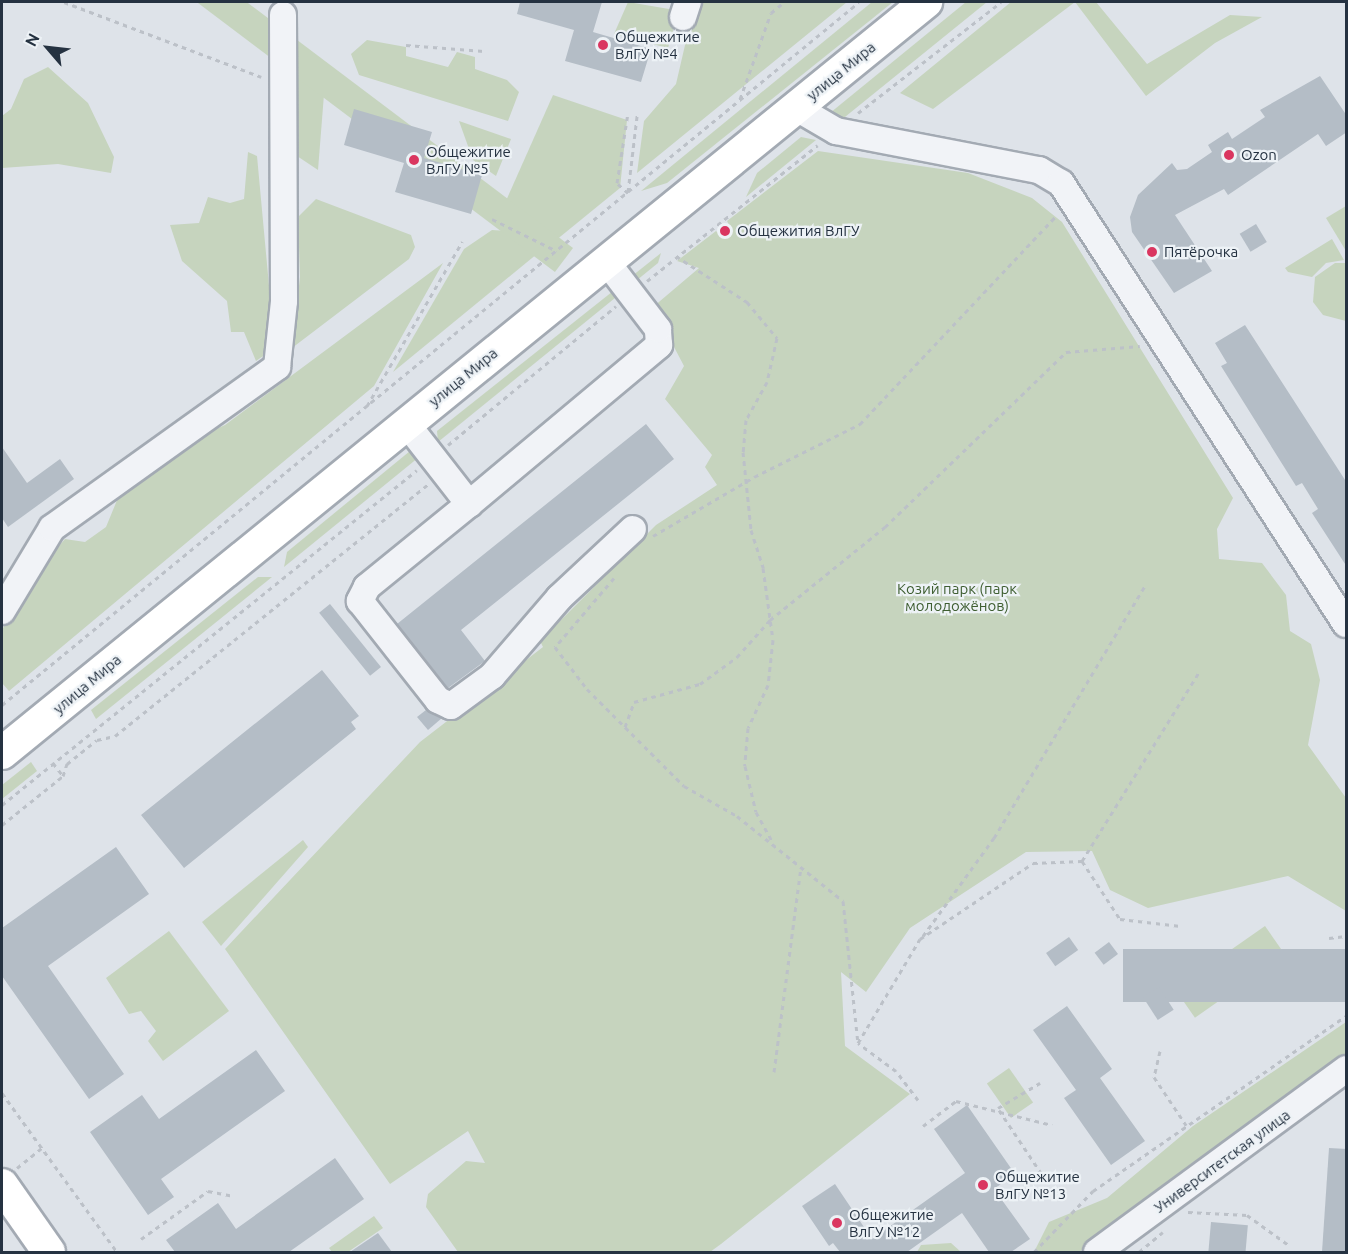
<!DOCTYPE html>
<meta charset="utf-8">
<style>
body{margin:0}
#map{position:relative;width:1348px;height:1254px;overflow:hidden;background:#dee3e9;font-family:Ubuntu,sans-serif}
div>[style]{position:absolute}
.green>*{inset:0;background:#c6d4be;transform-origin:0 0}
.building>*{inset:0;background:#b4bdc6;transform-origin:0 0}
.path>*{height:3px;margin-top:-1.5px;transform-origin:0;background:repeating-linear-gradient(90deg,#bcc1c8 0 4.5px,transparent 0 9px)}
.roads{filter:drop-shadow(2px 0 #a3aab3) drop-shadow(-2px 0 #a3aab3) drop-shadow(0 2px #a3aab3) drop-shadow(0 -2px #a3aab3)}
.minor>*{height:26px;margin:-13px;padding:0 13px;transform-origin:13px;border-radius:13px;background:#f1f3f7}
.major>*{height:32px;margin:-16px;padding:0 16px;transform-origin:16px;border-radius:16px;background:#fff}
.dots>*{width:16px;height:16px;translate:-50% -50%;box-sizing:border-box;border:3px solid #edf2f6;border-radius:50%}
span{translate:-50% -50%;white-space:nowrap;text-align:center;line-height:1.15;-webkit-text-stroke:4.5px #edf2f6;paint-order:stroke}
.poi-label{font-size:15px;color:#253241}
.left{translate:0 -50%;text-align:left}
.street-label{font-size:15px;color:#253241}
.park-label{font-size:15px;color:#3e5e31}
.frame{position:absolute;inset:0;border:3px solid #253241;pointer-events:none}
.north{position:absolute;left:18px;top:18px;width:60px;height:60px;-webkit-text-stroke:4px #edf2f6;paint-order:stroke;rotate:298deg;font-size:16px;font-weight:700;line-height:24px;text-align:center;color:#253241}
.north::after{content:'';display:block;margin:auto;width:21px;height:27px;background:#253241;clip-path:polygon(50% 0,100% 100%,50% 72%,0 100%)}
</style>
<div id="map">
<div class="green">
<div style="clip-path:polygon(628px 2px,669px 9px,676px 21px,668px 48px,614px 34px)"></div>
<div style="clip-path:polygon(695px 2px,847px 2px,637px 173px,644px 121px,676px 84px)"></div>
<div style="clip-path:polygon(872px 2px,893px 2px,667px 183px,641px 191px)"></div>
<div style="clip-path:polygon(966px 2px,987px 2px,840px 121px,830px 113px)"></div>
<div style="clip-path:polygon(1011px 2px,1096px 2px,1147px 64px,1230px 15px,1262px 17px,1215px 43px,1146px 96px,1075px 2px,933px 109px,900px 93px)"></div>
<div style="clip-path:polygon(367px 40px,406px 47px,406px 56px,448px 67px,457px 52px,475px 57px,475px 69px,507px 80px,519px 92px,508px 121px,359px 75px,351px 54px)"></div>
<div style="clip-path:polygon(298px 57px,326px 69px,318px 170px,297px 156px)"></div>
<div style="clip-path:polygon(48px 67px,88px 103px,114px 157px,111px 173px,58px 164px,2px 168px,2px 116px,11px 109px,24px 79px)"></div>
<div style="clip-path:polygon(553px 95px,627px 120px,620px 188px,555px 241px,501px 212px)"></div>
<div style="clip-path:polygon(459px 121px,511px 139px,496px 176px,473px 160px)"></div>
<div style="clip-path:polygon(801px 137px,816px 140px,746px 197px,757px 173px)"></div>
<div style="clip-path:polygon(818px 151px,968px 173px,1032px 198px,1062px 222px,1233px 498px,1217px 529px,1219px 559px,1262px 563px,1286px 595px,1290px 631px,1311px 644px,1320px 680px,1308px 745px,1346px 798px,1346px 911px,1288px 876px,1148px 908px,1110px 890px,1092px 851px,1026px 852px,910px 928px,866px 992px,841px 972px,845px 1046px,910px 1094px,721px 1244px,710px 1252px,458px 1252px,426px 1207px,428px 1194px,466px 1161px,485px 1163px,468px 1131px,390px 1184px,225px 949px,420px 742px,543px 647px,540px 641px,656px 525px,717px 485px,705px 467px,712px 455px,665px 399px,684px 366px,653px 307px,699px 268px,677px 261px,716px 231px,723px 238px,732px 231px,727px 221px)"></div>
<div style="clip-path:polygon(248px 152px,257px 156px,272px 318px,269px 352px,256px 361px,244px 332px,231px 332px,227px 301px,182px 261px,170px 225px,199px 223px,208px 197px,230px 203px,244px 199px)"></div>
<div style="clip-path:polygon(316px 199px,411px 235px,415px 247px,409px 259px,292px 348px,300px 277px,298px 217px)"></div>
<div style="clip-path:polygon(1346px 206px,1346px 251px,1326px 218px)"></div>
<div style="clip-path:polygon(492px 230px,507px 231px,543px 249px,393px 372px,464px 249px)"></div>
<div style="clip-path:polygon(1332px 239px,1344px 260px,1326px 263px,1312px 277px,1288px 272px,1285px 268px)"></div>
<div style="left:573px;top:248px;width:30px;height:717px;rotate:127deg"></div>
<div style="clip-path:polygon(661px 253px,658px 263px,438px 442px,437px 431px)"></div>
<div style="clip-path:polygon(443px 263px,374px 386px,9px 691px,2px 683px,2px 630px,29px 581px,65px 539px,85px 542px,106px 527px,120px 493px,194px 439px,225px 425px)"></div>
<div style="clip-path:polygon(1335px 263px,1346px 263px,1346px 321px,1323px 315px,1313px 302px,1315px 277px)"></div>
<div style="clip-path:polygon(410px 451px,424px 453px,284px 567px,287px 552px)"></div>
<div style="clip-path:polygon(258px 577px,272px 577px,96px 719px,91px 710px)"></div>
<div style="clip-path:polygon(31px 762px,37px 771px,2px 799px,2px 785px)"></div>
<div style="clip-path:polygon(303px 840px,308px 847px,221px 946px,202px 922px)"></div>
<div style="left:1265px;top:926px;width:35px;height:110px;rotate:55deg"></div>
<div style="clip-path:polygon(169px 931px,229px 1011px,163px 1061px,148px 1041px,156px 1031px,141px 1011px,129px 1014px,106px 978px)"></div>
<div style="clip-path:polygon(1346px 1022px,1346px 1060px,1079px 1252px,1034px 1252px,1049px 1222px,1107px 1198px,1193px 1126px)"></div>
<div style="left:1009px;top:1068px;width:42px;height:27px;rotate:55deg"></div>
<div style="clip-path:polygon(374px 1216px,383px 1228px,348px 1252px,332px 1252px,329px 1248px)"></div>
<div style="clip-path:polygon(951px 1243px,961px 1252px,917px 1252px,921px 1245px)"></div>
</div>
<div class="building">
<div style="clip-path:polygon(520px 2px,602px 2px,593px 32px,651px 49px,641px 82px,565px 61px,574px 30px,517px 14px)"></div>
<div style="clip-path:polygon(1320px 76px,1347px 116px,1347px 132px,1326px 146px,1318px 134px,1228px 195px,1224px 189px,1175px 215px,1212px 271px,1174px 293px,1132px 232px,1130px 217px,1138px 195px,1172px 163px,1177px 170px,1187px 169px,1212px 152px,1208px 145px,1228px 132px,1232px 139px,1265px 117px,1260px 110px)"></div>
<div style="clip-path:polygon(354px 109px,432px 132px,424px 158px,482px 175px,471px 214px,395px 192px,404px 163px,344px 145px)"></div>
<div style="left:1256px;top:224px;width:21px;height:19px;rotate:59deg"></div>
<div style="clip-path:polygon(1245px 325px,1347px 483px,1347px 567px,1312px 513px,1318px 509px,1302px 483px,1296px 486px,1221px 366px,1227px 363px,1215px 343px)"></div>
<div style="clip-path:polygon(646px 424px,674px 459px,461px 630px,485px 661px,448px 688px,397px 624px)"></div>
<div style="clip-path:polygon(2px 447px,27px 483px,60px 459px,74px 479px,8px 527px,2px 518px)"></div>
<div style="left:330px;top:604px;width:81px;height:14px;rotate:51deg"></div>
<div style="clip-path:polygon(322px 670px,359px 716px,351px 722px,356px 729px,184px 868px,141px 815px)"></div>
<div style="clip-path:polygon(426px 710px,442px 718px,428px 730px,417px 717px)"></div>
<div style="clip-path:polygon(116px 847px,149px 894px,48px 966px,124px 1074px,89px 1099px,2px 976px,2px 928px)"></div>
<div style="left:1069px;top:937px;width:16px;height:28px;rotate:55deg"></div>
<div style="left:1109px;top:942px;width:15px;height:18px;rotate:53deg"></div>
<div style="left:1347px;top:949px;width:53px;height:224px;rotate:90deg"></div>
<div style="left:1159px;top:987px;width:27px;height:19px;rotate:57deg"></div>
<div style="clip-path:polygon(1067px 1006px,1112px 1069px,1100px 1078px,1145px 1141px,1111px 1165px,1064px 1098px,1076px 1090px,1033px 1030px)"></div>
<div style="clip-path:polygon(256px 1050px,285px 1091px,161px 1179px,174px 1197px,148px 1215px,90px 1132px,142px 1095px,159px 1119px)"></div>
<div style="clip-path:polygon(967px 1105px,1015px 1174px,994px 1189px,1030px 1239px,1011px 1252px,989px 1252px,962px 1213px,907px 1252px,840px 1252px,833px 1243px,829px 1246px,802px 1206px,835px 1184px,872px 1239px,965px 1173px,934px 1129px)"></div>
<div style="clip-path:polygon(1329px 1148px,1347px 1149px,1347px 1252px,1322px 1252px)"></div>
<div style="clip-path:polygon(335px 1158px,364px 1199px,289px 1252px,175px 1252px,166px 1240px,218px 1203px,236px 1229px)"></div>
<div style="left:1211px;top:1222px;width:37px;height:30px;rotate:5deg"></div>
<div style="clip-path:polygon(378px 1233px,392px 1252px,350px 1252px)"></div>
</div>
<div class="path">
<div style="left:64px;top:2px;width:211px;rotate:20.8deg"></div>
<div style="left:406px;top:45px;width:78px;rotate:4.4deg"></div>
<div style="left:740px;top:99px;width:91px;rotate:-70.2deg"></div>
<div style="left:771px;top:13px;width:17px;rotate:-40deg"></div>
<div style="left:858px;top:113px;width:181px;rotate:-37.8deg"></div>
<div style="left:628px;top:192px;width:77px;rotate:-83.2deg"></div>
<div style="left:628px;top:193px;width:15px;rotate:-138deg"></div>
<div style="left:617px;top:183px;width:71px;rotate:-81.1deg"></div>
<div style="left:492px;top:219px;width:72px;rotate:26.2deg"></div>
<div style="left:676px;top:256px;width:85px;rotate:32.9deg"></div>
<div style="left:747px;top:302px;width:47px;rotate:50.2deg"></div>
<div style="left:777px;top:338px;width:45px;rotate:102.8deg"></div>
<div style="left:767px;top:382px;width:43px;rotate:118.9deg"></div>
<div style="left:746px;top:420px;width:32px;rotate:95deg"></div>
<div style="left:743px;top:452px;width:78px;rotate:84.1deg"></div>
<div style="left:751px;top:530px;width:40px;rotate:72deg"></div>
<div style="left:763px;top:568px;width:73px;rotate:82.1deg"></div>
<div style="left:773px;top:640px;width:45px;rotate:96.3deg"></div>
<div style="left:768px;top:685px;width:47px;rotate:114.9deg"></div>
<div style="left:748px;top:728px;width:38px;rotate:95deg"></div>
<div style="left:745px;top:766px;width:47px;rotate:76.6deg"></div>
<div style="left:756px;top:812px;width:35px;rotate:61deg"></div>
<div style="left:647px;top:281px;width:218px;rotate:-38.5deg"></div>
<div style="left:367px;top:406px;width:190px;rotate:-59.9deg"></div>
<div style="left:448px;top:445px;width:218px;rotate:-39.6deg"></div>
<div style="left:653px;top:536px;width:117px;rotate:-30.3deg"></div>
<div style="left:754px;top:477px;width:119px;rotate:-26.6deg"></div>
<div style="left:860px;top:424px;width:286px;rotate:-46.7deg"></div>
<div style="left:614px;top:578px;width:91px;rotate:130.5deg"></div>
<div style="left:555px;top:647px;width:53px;rotate:52.7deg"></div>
<div style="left:587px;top:689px;width:137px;rotate:45deg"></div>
<div style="left:684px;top:786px;width:61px;rotate:29.5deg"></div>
<div style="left:737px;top:816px;width:136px;rotate:38.7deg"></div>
<div style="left:843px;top:901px;width:143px;rotate:84deg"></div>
<div style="left:2px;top:705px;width:1108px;rotate:-39.36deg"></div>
<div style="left:625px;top:727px;width:27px;rotate:-70deg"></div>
<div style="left:634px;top:702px;width:68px;rotate:-15.3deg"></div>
<div style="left:700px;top:684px;width:46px;rotate:-36.1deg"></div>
<div style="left:737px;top:657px;width:50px;rotate:-48.3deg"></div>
<div style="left:770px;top:620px;width:148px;rotate:-39deg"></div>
<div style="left:885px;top:527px;width:252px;rotate:-44deg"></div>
<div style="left:1066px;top:352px;width:74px;rotate:-4.6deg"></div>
<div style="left:53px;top:763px;width:16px;rotate:52deg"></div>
<div style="left:2px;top:805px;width:533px;rotate:-38.91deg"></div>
<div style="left:2px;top:825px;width:78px;rotate:-38.8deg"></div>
<div style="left:63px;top:776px;width:13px;rotate:-72deg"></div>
<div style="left:67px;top:764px;width:38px;rotate:-39deg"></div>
<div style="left:97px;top:740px;width:18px;rotate:-13deg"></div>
<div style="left:115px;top:736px;width:402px;rotate:-38.8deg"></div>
<div style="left:1082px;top:861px;width:222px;rotate:-58.2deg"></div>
<div style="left:923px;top:936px;width:121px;rotate:-54.1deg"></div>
<div style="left:994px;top:838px;width:294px;rotate:-59.1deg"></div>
<div style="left:1329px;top:938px;width:17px;rotate:-7deg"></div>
<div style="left:1160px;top:1051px;width:27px;rotate:103deg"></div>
<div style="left:1154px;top:1077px;width:58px;rotate:56.3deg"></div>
<div style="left:774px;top:1072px;width:207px;rotate:-82.5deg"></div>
<div style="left:2px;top:1093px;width:196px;rotate:54.1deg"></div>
<div style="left:918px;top:1100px;width:36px;rotate:-127deg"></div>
<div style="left:896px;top:1071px;width:47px;rotate:-143.6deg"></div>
<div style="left:858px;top:1043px;width:121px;rotate:-59.2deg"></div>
<div style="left:920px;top:939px;width:136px;rotate:-33.9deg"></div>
<div style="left:1033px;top:863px;width:49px;rotate:-2.3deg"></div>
<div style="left:1082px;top:861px;width:69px;rotate:56.8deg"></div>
<div style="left:1120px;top:919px;width:61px;rotate:6.5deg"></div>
<div style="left:998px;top:1108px;width:49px;rotate:-30.8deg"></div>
<div style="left:999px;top:1110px;width:90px;rotate:56.3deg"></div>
<div style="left:923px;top:1126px;width:41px;rotate:-37.1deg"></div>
<div style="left:956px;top:1101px;width:99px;rotate:14deg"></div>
<div style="left:17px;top:1168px;width:32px;rotate:-39deg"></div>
<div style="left:1188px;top:1212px;width:59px;rotate:2.9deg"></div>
<div style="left:1247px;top:1215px;width:53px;rotate:35.8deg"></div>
<div style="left:141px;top:1239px;width:82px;rotate:-35.6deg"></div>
<div style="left:208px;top:1191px;width:25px;rotate:11deg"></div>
<div style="left:1034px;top:1252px;width:85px;rotate:-46deg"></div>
<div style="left:1093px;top:1191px;width:308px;rotate:-34.7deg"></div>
<div style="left:1139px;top:1252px;width:31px;rotate:-40deg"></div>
</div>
<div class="roads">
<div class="minor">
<div style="left:683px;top:17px;width:16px;rotate:-72deg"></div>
<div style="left:795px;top:107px;width:48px;rotate:30.3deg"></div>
<div style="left:836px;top:131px;width:207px;rotate:10.9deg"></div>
<div style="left:1039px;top:170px;width:26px;rotate:31deg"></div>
<div style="left:1061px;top:183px;width:525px;rotate:57.13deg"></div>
<div style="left:406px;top:423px;width:103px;rotate:52.1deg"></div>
<div style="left:469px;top:504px;width:248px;rotate:-39.9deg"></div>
<div style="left:659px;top:345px;width:16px;rotate:-94deg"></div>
<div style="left:658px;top:329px;width:86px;rotate:-127.4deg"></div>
<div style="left:469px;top:504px;width:132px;rotate:140.9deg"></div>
<div style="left:367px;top:587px;width:16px;rotate:117deg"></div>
<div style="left:360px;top:601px;width:126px;rotate:51.8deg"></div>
<div style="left:438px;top:700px;width:14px;rotate:25deg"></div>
<div style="left:451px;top:706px;width:51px;rotate:-36.2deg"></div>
<div style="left:492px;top:676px;width:103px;rotate:-49.3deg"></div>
<div style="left:559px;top:598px;width:101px;rotate:-43deg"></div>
<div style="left:2px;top:611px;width:97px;rotate:-58.9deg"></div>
<div style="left:52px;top:528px;width:277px;rotate:-35.6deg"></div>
<div style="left:277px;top:367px;width:66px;rotate:-83.9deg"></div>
<div style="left:284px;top:301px;width:286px;rotate:-90.2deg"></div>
<div style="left:1097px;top:1252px;width:309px;rotate:-36.3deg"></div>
</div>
<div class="major">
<div style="left:2px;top:753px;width:1191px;rotate:-39.1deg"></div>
<div style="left:2px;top:1185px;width:82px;rotate:55deg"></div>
</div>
</div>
<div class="dots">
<div style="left:603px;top:45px;background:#da3660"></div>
<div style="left:1229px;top:155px;background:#da3660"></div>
<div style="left:414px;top:160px;background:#da3660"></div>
<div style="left:725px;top:231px;background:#da3660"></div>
<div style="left:1152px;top:252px;background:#da3660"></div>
<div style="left:983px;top:1185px;background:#da3660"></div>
<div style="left:837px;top:1223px;background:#da3660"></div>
</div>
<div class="poi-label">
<span class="left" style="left:615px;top:45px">Общежитие<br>ВлГУ №4</span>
<span class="left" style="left:426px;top:160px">Общежитие<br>ВлГУ №5</span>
<span class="left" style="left:1241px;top:155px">Ozon</span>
<span class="left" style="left:737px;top:231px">Общежития ВлГУ</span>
<span class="left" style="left:1164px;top:252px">Пятёрочка</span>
<span class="left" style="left:995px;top:1185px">Общежитие<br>ВлГУ №13</span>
<span class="left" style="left:849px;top:1223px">Общежитие<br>ВлГУ №12</span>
</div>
<div class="street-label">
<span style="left:841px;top:71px;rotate:-39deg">улица Мира</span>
<span style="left:463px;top:377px;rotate:-39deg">улица Мира</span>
<span style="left:87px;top:684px;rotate:-40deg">улица Мира</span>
<span style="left:1222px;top:1161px;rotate:-36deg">Университетская улица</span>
</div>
<div class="park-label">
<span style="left:957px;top:597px">Козий парк (парк<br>молодожёнов)</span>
</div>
<div class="frame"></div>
<div class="north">N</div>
</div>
